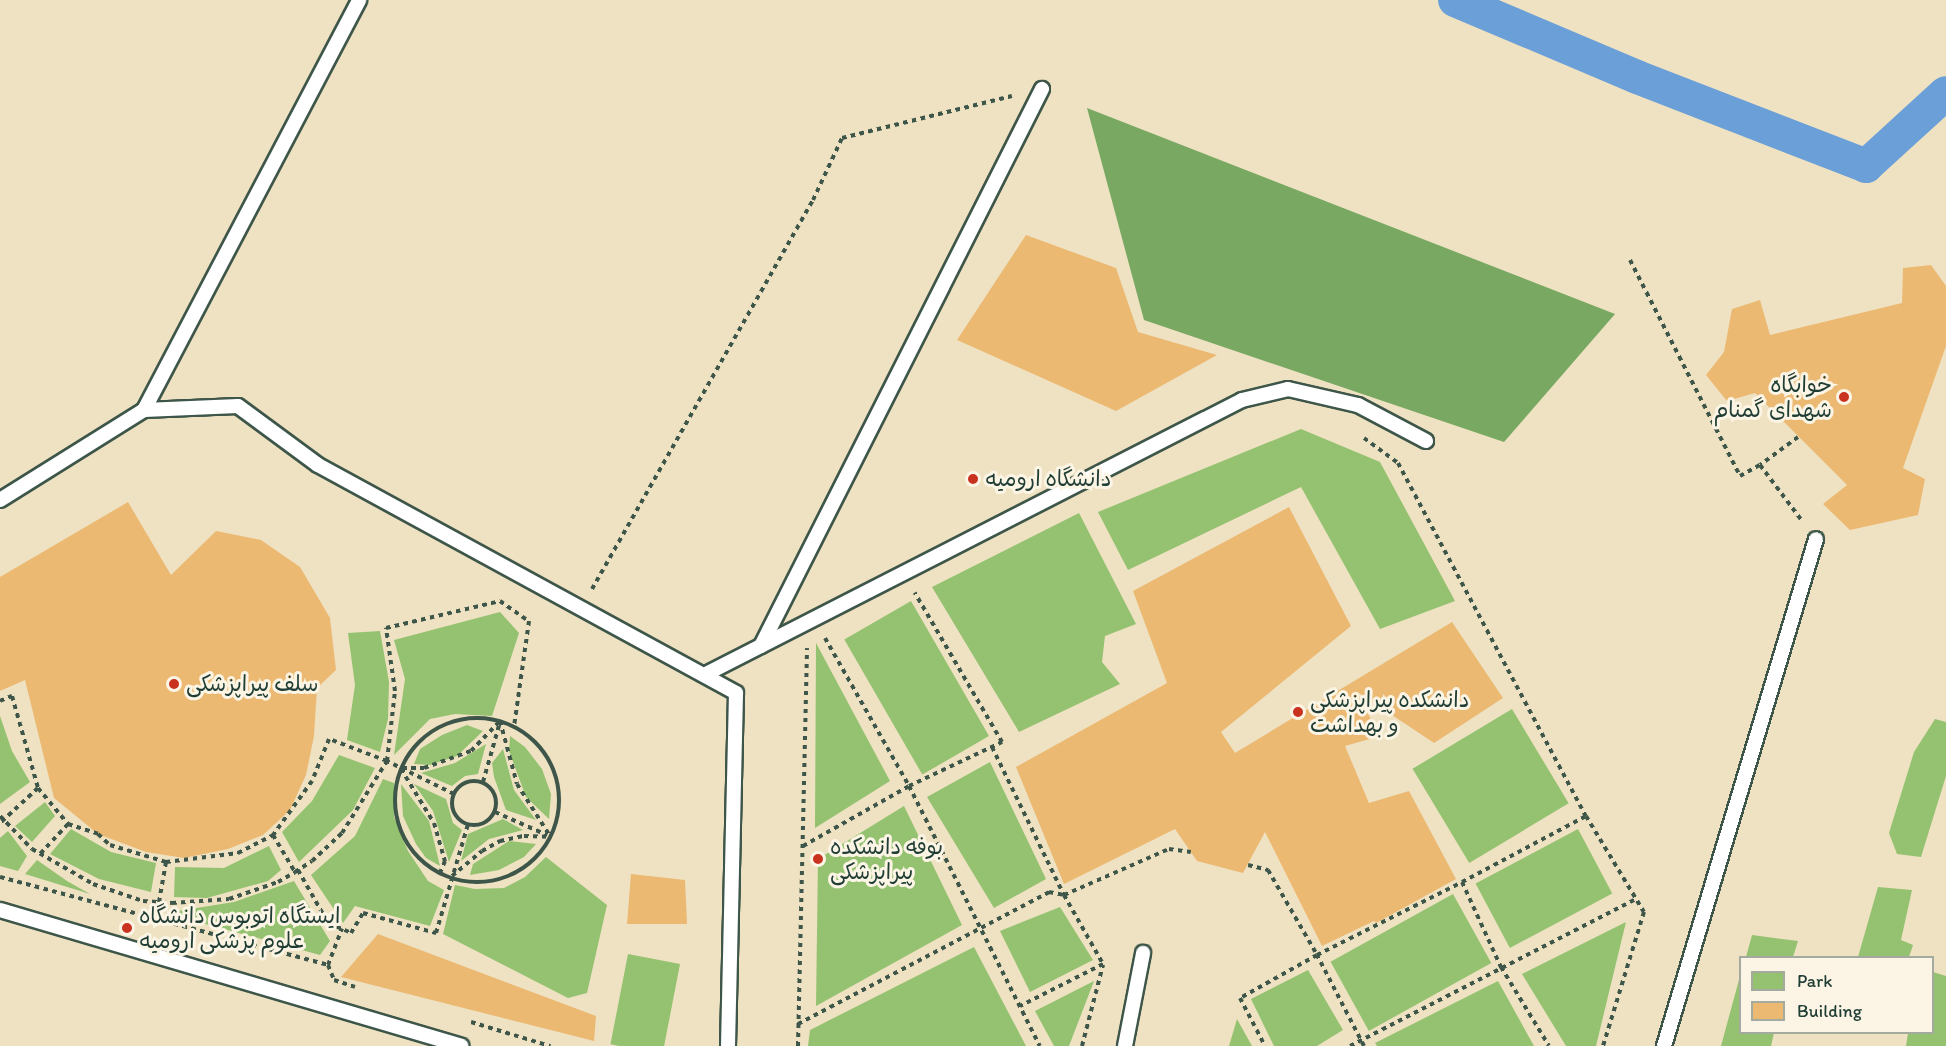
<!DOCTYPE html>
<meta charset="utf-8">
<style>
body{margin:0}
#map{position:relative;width:1946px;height:1046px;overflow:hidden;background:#eee2c2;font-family:Itim,"Playpen Sans Arabic",sans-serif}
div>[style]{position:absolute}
.green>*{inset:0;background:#95c270;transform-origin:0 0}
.forest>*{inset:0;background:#78a862}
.canal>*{height:34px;margin:-17px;padding:0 17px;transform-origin:17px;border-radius:17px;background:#6a9fd7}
.building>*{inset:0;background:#ecb973}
.path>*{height:4px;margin-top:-2px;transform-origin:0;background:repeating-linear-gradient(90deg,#3e5649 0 4.5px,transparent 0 9px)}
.path>.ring{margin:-2px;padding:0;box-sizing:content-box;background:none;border:4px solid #3e5649;border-radius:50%}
.roads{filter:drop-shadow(2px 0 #3e5649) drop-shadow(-2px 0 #3e5649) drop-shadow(0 2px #3e5649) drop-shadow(0 -2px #3e5649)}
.service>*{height:14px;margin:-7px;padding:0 7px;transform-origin:7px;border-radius:7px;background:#fff}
.dots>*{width:16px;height:16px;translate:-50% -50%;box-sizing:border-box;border:3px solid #fcf5e5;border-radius:50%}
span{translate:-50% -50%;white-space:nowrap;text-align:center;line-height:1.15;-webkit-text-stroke:6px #fcf5e5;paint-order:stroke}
.poi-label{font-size:22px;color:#1f3d34}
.right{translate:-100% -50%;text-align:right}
.left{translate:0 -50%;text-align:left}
.legend{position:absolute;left:1739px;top:956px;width:195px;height:78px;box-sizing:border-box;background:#fcf5e5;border:2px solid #a4ab9e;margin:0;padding:8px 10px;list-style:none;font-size:18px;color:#1f3d34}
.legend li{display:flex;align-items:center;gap:12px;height:30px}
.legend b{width:30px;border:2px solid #a4ab9e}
</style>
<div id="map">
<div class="green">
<div style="clip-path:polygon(1301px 429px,1380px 462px,1455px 601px,1380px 629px,1301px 487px,1128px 570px,1098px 512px)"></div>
<div style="clip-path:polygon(1079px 513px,1136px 624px,1105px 636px,1102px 662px,1120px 684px,1019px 732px,932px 587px)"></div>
<div style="left:911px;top:601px;width:156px;height:77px;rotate:60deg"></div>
<div style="clip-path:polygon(500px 612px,519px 633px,492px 716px,455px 714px,430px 719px,394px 755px,405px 679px,394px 640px)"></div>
<div style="clip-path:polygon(380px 631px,389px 682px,388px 719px,380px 752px,347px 740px,355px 685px,348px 633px)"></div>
<div style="clip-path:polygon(816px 643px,890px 781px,815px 828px)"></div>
<div style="left:1512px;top:709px;width:110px;height:116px;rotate:59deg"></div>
<div style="clip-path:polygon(0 716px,12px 751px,30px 782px,0 804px)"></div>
<div style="clip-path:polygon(1935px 719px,1946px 722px,1946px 776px,1921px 857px,1897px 854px,1889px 833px,1914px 752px)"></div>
<div style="clip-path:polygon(467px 725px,483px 731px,457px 756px,430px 765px,414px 764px,420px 749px,442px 735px)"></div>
<div style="clip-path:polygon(510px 736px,525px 747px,542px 769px,551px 794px,549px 819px,526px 797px,509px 751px)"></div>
<div style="clip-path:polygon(486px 744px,478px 774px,465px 776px,452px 786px,421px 773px,455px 763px)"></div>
<div style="clip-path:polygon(503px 749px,514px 790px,536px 820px,506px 810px,494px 777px,492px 763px)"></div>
<div style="clip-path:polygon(339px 755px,375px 768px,353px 810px,299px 862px,282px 832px,312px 801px)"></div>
<div style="clip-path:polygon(990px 762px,1046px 879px,994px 908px,927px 797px)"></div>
<div style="clip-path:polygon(383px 779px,394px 783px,394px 817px,408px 851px,428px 881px,444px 890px,430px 926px,355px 906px,343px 923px,311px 875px,355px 836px)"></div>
<div style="clip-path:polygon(401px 784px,429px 821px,440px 866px,426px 858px,416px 844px,403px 816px)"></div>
<div style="clip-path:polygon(414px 784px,446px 799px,453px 823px,462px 830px,449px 862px,433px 811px)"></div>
<div style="clip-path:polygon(45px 802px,55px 816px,32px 842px,15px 826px)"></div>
<div style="clip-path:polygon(904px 806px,962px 925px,816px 1006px,818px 859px)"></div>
<div style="clip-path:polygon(503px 819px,523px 830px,489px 839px,461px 861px,468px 834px)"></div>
<div style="clip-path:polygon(71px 829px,111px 852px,156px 863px,151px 892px,99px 879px,50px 854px)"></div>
<div style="left:1578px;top:829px;width:73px;height:116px;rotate:62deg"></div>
<div style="clip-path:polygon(8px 831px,27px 856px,18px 871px,0 866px,0 838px)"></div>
<div style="clip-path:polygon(509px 841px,536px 844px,524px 857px,499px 870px,470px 875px,473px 864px)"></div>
<div style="clip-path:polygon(269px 846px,281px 870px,268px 881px,207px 898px,174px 897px,175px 867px,224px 868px)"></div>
<div style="clip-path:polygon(546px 857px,607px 905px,587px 993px,568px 998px,443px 934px,455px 885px,475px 889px,504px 888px,525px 877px)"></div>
<div style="clip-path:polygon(37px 860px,67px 881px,90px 894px,25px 874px)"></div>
<div style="clip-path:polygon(294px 881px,330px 941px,320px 955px,165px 913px,234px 902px)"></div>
<div style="clip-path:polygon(1878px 887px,1912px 890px,1901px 940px,1913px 945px,1909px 957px,1858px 957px)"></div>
<div style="left:1453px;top:894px;width:79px;height:140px;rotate:61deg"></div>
<div style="clip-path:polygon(1060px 907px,1093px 960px,1030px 992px,1000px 931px)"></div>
<div style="clip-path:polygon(1626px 922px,1596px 1046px,1566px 1046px,1522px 974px)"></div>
<div style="clip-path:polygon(1752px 935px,1798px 941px,1793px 957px,1746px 957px)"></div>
<div style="clip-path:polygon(974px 947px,1026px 1046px,808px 1046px,810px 1030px)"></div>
<div style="left:628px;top:954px;width:53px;height:92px;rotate:11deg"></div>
<div style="clip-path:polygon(1308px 970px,1343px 1030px,1317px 1046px,1274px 1046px,1251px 999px)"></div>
<div style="clip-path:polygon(1933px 972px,1946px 976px,1946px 1046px,1906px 1046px,1908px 1033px,1932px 1032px)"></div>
<div style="clip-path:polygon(1740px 976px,1740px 1032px,1774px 1033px,1771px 1046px,1721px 1046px)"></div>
<div style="clip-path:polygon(1094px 981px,1069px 1046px,1054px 1046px,1035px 1011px)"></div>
<div style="clip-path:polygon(1498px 981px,1534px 1046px,1377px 1046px,1375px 1043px)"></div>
<div style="clip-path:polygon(1237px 1019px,1252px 1046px,1229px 1046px)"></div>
</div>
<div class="forest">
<div style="clip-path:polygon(1087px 108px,1615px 314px,1504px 442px,1144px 320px)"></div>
</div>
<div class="canal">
<div style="left:1455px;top:0;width:198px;rotate:22.9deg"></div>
<div style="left:1637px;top:77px;width:246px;rotate:21.2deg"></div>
<div style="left:1866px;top:166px;width:108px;rotate:-42.4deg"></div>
</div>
<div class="building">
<div style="clip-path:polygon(1026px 235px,1116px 268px,1138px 332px,1217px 355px,1116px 411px,957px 340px)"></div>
<div style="clip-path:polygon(1931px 265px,1946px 286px,1946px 346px,1903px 468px,1925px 479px,1918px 515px,1850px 530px,1823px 504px,1847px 485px,1755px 393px,1727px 401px,1706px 375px,1724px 352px,1732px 309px,1760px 300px,1770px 335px,1902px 303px,1903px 268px)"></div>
<div style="clip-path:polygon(128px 502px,171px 575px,216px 531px,261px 540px,300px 567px,330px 618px,336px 670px,317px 688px,314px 736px,306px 775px,290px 810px,263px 835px,228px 849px,184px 858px,146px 852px,98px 834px,54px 798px,25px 680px,0 691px,0 577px)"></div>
<div style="clip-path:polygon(1289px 507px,1351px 626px,1221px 732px,1235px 753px,1452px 622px,1503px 698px,1434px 743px,1356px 691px,1380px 736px,1345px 746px,1369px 803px,1409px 791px,1456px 879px,1376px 923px,1374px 921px,1322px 946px,1265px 832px,1243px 873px,1197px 861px,1175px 829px,1064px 884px,1016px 767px,1167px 683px,1133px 591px)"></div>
<div style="clip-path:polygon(631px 874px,685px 880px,687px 924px,627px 924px)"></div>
<div style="clip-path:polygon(378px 934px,596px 1016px,594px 1041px,341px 977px)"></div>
</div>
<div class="path">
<div style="left:1630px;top:260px;width:242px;rotate:63deg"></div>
<div style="left:1740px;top:476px;width:23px;rotate:-29deg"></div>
<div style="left:1798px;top:437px;width:47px;rotate:143.6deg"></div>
<div style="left:1760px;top:465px;width:71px;rotate:53deg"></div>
<div style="left:1364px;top:438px;width:42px;rotate:36.3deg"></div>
<div style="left:1398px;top:463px;width:400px;rotate:62deg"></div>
<div style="left:592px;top:589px;width:447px;rotate:-60.4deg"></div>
<div style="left:813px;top:200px;width:68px;rotate:-64.9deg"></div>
<div style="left:842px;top:138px;width:175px;rotate:-13.9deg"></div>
<div style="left:825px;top:638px;width:170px;rotate:60.4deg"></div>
<div style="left:909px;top:786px;width:103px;rotate:-25.3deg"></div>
<div style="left:1002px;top:742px;width:173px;rotate:-120.3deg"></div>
<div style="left:0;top:701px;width:13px;rotate:-23deg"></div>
<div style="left:12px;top:696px;width:96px;rotate:74.2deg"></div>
<div style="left:38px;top:788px;width:52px;rotate:137.4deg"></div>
<div class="ring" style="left:395px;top:718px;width:160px;height:160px"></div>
<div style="left:500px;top:721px;width:65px;rotate:74.9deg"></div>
<div style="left:517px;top:784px;width:62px;rotate:57.6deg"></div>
<div style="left:992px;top:747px;width:165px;rotate:64.1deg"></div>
<div style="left:1064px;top:895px;width:115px;rotate:-23.7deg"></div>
<div style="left:1169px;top:849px;width:22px;rotate:8deg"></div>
<div style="left:402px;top:768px;width:22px"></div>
<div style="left:424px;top:768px;width:50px;rotate:-19.9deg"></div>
<div style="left:471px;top:751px;width:42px;rotate:-46deg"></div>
<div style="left:401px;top:769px;width:63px;rotate:58.6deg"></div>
<div style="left:434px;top:823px;width:40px;rotate:74deg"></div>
<div style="left:445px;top:861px;width:13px;rotate:113deg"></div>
<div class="ring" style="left:452px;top:781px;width:40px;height:40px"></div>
<div style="left:483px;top:782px;width:62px;rotate:-74.2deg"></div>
<div style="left:38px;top:788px;width:47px;rotate:50.2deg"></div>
<div style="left:68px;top:824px;width:41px;rotate:133deg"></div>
<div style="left:454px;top:794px;width:75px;rotate:-153.8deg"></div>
<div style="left:387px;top:761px;width:70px;rotate:-83.5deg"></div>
<div style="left:395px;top:691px;width:64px;rotate:-98.1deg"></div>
<div style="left:386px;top:628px;width:117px;rotate:-13.3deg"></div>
<div style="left:500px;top:601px;width:35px;rotate:35deg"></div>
<div style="left:529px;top:621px;width:107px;rotate:98.1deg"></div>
<div style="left:495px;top:812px;width:57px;rotate:23.9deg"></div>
<div style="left:0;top:816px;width:46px;rotate:45.9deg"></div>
<div style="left:32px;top:849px;width:70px;rotate:29.8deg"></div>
<div style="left:93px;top:884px;width:53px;rotate:18.8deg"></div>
<div style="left:143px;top:901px;width:29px;rotate:4deg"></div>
<div style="left:172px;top:903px;width:57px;rotate:-4deg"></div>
<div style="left:229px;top:899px;width:52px;rotate:-19.1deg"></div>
<div style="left:278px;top:882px;width:20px;rotate:-30deg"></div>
<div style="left:295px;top:872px;width:20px;rotate:-33deg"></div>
<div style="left:312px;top:861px;width:41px;rotate:-43deg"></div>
<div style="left:342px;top:833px;width:85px;rotate:-58deg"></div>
<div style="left:387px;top:761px;width:62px;rotate:-159.2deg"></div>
<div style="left:329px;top:739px;width:45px;rotate:112deg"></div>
<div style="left:312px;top:781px;width:67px;rotate:125.8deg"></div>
<div style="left:273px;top:835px;width:43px;rotate:59.3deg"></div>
<div style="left:68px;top:824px;width:32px;rotate:18deg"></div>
<div style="left:98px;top:834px;width:16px;rotate:43deg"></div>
<div style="left:110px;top:845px;width:59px;rotate:16.9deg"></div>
<div style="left:803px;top:846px;width:122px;rotate:-29.5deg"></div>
<div style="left:909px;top:786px;width:291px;rotate:63.3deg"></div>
<div style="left:1248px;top:865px;width:21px;rotate:14deg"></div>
<div style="left:1268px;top:870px;width:98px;rotate:60deg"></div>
<div style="left:1317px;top:955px;width:88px;rotate:150.8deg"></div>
<div style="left:1240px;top:998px;width:54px;rotate:62.5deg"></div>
<div style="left:298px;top:870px;width:61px;rotate:60.5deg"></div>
<div style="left:328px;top:923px;width:25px;rotate:23deg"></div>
<div style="left:351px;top:933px;width:23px;rotate:-59deg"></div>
<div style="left:363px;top:913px;width:76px;rotate:15.3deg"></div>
<div style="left:436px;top:933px;width:114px;rotate:-73.6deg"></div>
<div style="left:452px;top:876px;width:39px;rotate:-40deg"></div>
<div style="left:482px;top:851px;width:21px;rotate:-29deg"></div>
<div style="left:500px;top:841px;width:25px;rotate:-12deg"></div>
<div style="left:524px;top:836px;width:25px;rotate:2deg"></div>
<div style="left:0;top:877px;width:340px;rotate:15deg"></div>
<div style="left:328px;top:965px;width:39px;rotate:-69deg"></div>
<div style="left:1462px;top:882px;width:140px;rotate:-28deg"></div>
<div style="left:1586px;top:816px;width:112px;rotate:58.9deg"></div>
<div style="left:1644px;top:912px;width:140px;rotate:107deg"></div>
<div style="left:159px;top:902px;width:41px;rotate:-80.1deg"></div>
<div style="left:166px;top:862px;width:73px;rotate:-7.1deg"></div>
<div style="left:238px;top:853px;width:39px;rotate:-27deg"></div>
<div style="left:328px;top:965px;width:16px;rotate:68deg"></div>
<div style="left:334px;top:980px;width:22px;rotate:18deg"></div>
<div style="left:471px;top:1022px;width:83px;rotate:16.9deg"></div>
<div style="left:798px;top:1024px;width:284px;rotate:-27.7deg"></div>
<div style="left:1049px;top:892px;width:15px;rotate:11deg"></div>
<div style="left:1064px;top:895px;width:79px;rotate:60.5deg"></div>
<div style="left:1103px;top:964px;width:93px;rotate:153.2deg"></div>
<div style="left:798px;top:1046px;width:398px;rotate:-88.7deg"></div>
<div style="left:1082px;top:1046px;width:84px;rotate:-75.5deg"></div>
<div style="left:1350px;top:1046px;width:322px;rotate:-27.2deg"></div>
<div style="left:1364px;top:1046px;width:102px;rotate:-117.3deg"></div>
<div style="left:1317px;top:955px;width:162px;rotate:-26.7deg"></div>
<div style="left:1462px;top:882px;width:94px;rotate:65.4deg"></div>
<div style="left:1501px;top:967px;width:92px;rotate:58.7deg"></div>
</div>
<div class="roads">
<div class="service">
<div style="left:144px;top:410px;width:463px;rotate:-62.3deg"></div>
<div style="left:0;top:500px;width:170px;rotate:-32deg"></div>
<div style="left:144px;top:410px;width:94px;rotate:-2.4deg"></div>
<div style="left:238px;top:406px;width:99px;rotate:36.4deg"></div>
<div style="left:318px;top:465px;width:476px;rotate:28.6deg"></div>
<div style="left:736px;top:693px;width:353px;rotate:91.3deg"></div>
<div style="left:761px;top:646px;width:624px;rotate:-63.23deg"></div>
<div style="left:704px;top:675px;width:604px;rotate:-27.07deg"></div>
<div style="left:1242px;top:400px;width:47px;rotate:-13.4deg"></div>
<div style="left:1288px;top:389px;width:72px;rotate:12.9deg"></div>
<div style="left:1358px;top:405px;width:77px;rotate:27.9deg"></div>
<div style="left:0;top:910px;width:481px;rotate:16.4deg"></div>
<div style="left:1125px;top:1046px;width:95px;rotate:-79deg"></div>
<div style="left:1664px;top:1046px;width:529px;rotate:-73.31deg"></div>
</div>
</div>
<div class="dots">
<div style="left:1844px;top:397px;background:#c8321e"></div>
<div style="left:973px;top:479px;background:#c8321e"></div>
<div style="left:174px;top:684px;background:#c8321e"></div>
<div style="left:1298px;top:712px;background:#c8321e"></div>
<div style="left:818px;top:859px;background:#c8321e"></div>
<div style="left:127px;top:928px;background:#c8321e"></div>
</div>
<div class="poi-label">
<span class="right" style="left:1832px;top:397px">خوابگاه<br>شهدای گمنام</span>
<span class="left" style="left:985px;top:479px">دانشگاه ارومیه</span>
<span class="left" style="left:186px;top:684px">سلف پیراپزشکی</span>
<span class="left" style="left:1310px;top:712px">دانشکده پیراپزشکی<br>و بهداشت</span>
<span class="left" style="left:830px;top:859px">بوفه دانشکده<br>پیراپزشکی</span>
<span class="left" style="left:139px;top:928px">ایستگاه اتوبوس دانشگاه<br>علوم پزشکی ارومیه</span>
</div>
<ul class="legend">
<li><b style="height:16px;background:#95c270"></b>Park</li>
<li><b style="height:16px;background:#ecb973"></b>Building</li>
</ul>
</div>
